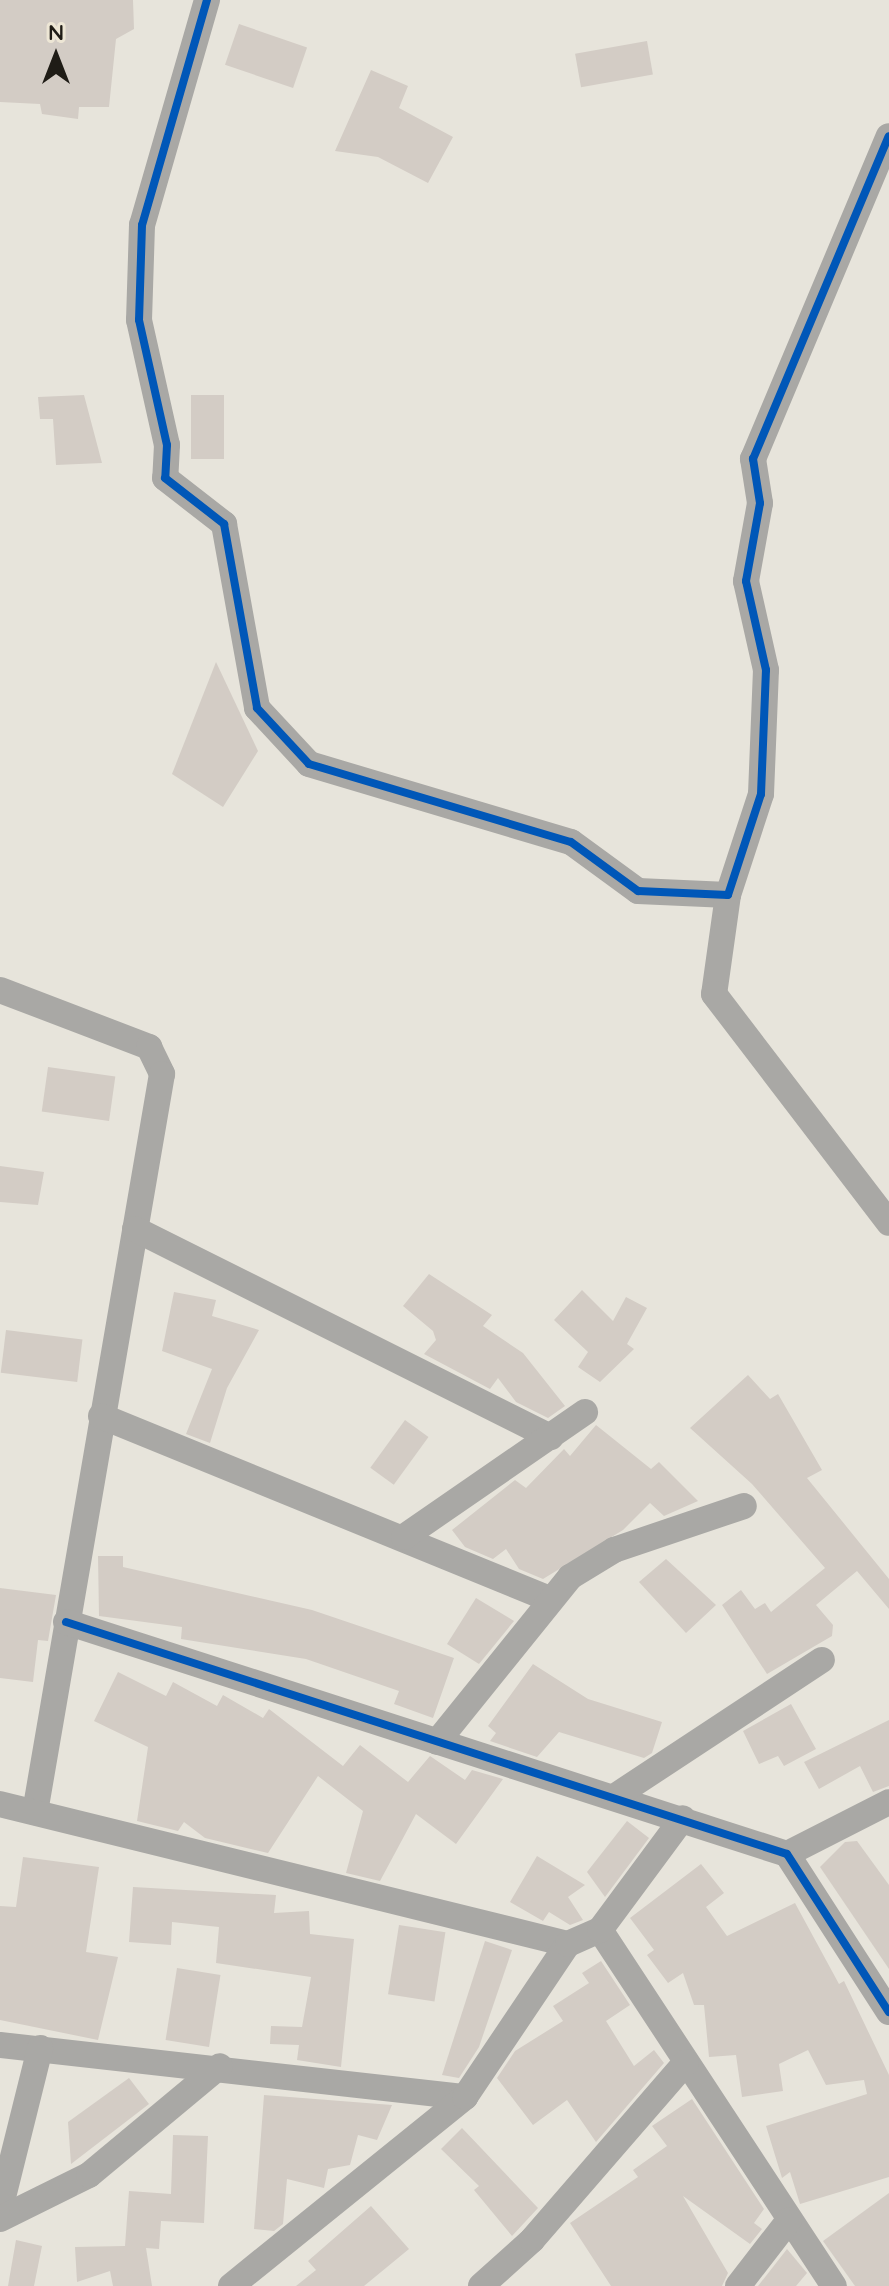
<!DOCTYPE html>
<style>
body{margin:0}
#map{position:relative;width:889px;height:2286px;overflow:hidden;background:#e7e4db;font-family:Quicksand,sans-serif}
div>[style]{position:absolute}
.building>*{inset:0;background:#d3ccc5;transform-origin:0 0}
.minor>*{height:26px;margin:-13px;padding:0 13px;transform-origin:13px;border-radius:13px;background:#a9a8a5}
.cycleway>*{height:8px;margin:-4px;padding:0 4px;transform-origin:4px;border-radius:4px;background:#0057b8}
span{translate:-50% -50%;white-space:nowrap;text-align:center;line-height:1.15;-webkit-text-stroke:6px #ede6d5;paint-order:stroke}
.north{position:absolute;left:16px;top:16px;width:80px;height:80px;-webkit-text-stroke:6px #ede6d5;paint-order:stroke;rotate:0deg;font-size:22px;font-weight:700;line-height:32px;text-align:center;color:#1f1c16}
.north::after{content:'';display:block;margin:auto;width:28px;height:36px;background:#1f1c16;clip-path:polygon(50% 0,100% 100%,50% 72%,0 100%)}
</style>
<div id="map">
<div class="building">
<div style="clip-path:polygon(0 0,133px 0,134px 29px,116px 39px,109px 107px,79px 107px,78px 119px,42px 114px,40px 104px,0 102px)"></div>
<div style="left:239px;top:24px;width:72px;height:43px;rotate:19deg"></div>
<div style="left:647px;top:41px;width:34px;height:73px;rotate:80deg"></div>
<div style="clip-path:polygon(371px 70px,408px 86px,399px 108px,453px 137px,428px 183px,378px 157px,335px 151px)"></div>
<div style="clip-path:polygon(84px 395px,102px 463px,56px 465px,53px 419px,40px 419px,38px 397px)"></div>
<div style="left:191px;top:395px;width:33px;height:64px"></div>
<div style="clip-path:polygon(216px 662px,258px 751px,223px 807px,172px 774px)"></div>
<div style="left:48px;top:1067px;width:68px;height:45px;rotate:8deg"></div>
<div style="clip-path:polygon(0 1166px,44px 1172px,38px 1205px,0 1202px)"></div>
<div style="clip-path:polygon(429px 1274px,492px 1315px,483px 1326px,523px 1353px,565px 1406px,548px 1418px,516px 1402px,498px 1378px,490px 1389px,424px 1354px,436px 1340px,433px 1331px,403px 1306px)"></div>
<div style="clip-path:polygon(582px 1290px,613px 1321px,626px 1297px,647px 1308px,627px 1344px,634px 1349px,600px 1382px,578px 1367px,588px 1352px,554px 1320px)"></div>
<div style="clip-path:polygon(174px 1292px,216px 1300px,212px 1316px,259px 1330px,227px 1388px,210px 1443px,186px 1434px,212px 1369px,162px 1351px)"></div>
<div style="left:6px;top:1330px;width:77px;height:43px;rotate:7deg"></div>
<div style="clip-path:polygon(748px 1375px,770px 1399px,778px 1394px,822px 1470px,807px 1478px,889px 1579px,889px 1609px,857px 1571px,816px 1605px,833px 1625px,832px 1636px,767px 1674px,722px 1605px,741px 1590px,755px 1609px,765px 1603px,771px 1612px,825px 1568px,752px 1484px,690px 1428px)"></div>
<div style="left:405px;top:1420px;width:29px;height:59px;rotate:36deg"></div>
<div style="clip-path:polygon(596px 1425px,651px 1469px,659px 1462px,698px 1501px,664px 1516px,650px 1503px,623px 1530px,543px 1579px,519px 1569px,506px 1549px,493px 1559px,465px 1547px,452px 1530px,515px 1480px,526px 1488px,564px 1449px,570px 1456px)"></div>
<div style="clip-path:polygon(98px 1556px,123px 1556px,123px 1567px,312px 1610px,454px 1658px,433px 1718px,394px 1704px,399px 1691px,306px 1659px,181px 1639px,182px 1627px,99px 1616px)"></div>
<div style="clip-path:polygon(666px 1559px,716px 1605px,686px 1633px,639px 1582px)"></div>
<div style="clip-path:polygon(0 1588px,56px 1595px,48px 1641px,38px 1640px,33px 1682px,0 1678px)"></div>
<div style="clip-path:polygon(476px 1598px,514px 1621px,479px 1664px,447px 1644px)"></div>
<div style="clip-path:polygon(533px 1664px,588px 1699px,662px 1722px,652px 1753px,644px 1758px,559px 1732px,537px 1757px,490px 1741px,496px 1733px,488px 1726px)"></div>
<div style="clip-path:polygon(118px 1672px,166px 1696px,173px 1682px,217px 1706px,223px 1695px,263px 1718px,269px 1709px,343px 1766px,360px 1745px,408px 1782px,430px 1756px,465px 1780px,472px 1770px,503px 1779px,456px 1844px,416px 1814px,380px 1881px,346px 1873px,363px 1811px,318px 1776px,268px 1853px,205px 1838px,184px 1822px,178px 1831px,137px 1821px,148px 1747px,94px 1721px)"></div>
<div style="clip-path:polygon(791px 1704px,816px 1749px,784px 1766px,778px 1756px,759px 1764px,743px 1731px)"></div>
<div style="clip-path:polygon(889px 1720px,889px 1786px,873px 1792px,860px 1766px,819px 1789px,804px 1762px)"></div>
<div style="clip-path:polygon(627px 1821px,649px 1838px,605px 1897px,587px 1872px)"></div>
<div style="clip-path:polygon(857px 1841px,889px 1885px,889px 1969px,820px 1867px,845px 1842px)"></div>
<div style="clip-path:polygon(537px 1856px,585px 1885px,568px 1897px,583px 1920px,570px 1925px,549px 1912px,543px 1921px,510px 1902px)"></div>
<div style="clip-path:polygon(23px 1857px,99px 1867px,86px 1952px,118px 1957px,98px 2040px,0 2020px,0 1906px,16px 1907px)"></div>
<div style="clip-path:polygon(701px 1864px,724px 1893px,706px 1907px,727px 1936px,795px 1903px,839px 1984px,844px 1981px,889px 2075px,889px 2177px,800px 2204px,790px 2172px,782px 2178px,766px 2126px,867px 2094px,864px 2080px,826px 2085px,808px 2050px,779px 2064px,783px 2091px,742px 2097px,736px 2055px,709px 2057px,704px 2005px,694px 2005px,683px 1973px,668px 1983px,647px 1955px,654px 1950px,630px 1918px)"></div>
<div style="clip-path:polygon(133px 1887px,276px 1895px,274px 1913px,309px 1911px,310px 1934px,354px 1939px,341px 2067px,297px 2060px,299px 2045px,270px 2044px,271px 2026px,302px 2027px,311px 1977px,216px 1963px,219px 1927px,172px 1922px,171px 1945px,129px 1942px)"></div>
<div style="left:399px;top:1925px;width:47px;height:70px;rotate:9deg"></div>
<div style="clip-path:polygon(485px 1941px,512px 1950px,479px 2047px,459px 2078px,442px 2075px)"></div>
<div style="clip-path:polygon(601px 1961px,630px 2005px,606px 2021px,634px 2066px,654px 2050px,664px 2063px,596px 2142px,567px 2100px,533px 2125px,497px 2078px,515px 2051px,563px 2021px,553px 2006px,589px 1983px,582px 1973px)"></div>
<div style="left:177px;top:1968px;width:44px;height:73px;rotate:9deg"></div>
<div style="clip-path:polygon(129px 2078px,149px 2104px,71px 2164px,68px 2122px)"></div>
<div style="clip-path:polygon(264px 2095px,392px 2105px,377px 2140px,358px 2135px,350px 2165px,328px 2169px,324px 2188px,287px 2179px,283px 2224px,274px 2231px,254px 2229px)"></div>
<div style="clip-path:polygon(692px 2099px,764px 2209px,754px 2223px,762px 2229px,750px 2244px,683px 2196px,728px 2273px,722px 2286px,611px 2286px,570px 2223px,638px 2177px,633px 2170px,667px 2146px,652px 2126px)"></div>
<div style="clip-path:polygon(462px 2128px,538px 2208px,512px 2236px,474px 2190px,479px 2186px,441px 2149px)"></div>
<div style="clip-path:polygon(173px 2135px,208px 2136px,204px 2223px,161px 2221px,159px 2249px,146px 2248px,152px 2286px,113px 2286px,110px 2271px,77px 2282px,75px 2247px,125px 2246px,129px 2191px,171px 2194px)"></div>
<div style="clip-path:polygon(889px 2193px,889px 2286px,855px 2286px,823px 2241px)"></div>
<div style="clip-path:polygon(371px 2206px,409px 2249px,364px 2286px,296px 2286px,316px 2270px,308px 2261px)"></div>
<div style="clip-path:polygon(16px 2240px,42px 2246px,34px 2286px,8px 2286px)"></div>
<div style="clip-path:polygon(787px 2249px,807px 2273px,796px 2286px,758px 2286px)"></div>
</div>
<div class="minor">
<div style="left:207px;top:0;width:234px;rotate:106.1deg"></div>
<div style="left:142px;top:225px;width:95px;rotate:91.8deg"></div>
<div style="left:139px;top:320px;width:128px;rotate:77.4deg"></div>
<div style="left:167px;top:445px;width:33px;rotate:93deg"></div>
<div style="left:165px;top:478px;width:75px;rotate:37.9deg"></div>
<div style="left:224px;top:524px;width:187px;rotate:79.8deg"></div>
<div style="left:257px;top:708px;width:76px;rotate:47.1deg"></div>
<div style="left:309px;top:764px;width:273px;rotate:16.6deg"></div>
<div style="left:571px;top:842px;width:83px;rotate:36.2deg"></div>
<div style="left:638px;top:891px;width:90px;rotate:2.5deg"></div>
<div style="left:728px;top:895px;width:106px;rotate:-71.9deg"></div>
<div style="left:761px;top:794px;width:124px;rotate:-87.7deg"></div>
<div style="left:766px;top:670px;width:91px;rotate:-102.7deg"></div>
<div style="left:746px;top:581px;width:79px;rotate:-79.8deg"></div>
<div style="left:760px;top:503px;width:45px;rotate:-99deg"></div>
<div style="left:753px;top:459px;width:350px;rotate:-67.2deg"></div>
<div style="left:728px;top:895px;width:100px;rotate:98deg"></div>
<div style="left:714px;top:994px;width:288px;rotate:52.6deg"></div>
<div style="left:0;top:990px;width:160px;rotate:20.9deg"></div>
<div style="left:149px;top:1047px;width:30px;rotate:64deg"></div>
<div style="left:162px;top:1074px;width:749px;rotate:99.76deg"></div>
<div style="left:135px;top:1229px;width:465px;rotate:26.6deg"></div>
<div style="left:101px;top:1416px;width:482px;rotate:22.2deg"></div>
<div style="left:404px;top:1537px;width:220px;rotate:-34.6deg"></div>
<div style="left:66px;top:1622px;width:757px;rotate:17.84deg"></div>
<div style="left:787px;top:1854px;width:188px;rotate:57.2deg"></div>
<div style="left:437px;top:1742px;width:212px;rotate:-51.1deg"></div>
<div style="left:570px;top:1577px;width:52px;rotate:-31.5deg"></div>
<div style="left:614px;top:1550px;width:137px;rotate:-18.7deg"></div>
<div style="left:614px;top:1797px;width:249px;rotate:-33.4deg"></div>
<div style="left:0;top:1804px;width:585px;rotate:13.85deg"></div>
<div style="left:787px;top:1854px;width:114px;rotate:-27deg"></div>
<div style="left:600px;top:1930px;width:426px;rotate:56.7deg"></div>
<div style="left:0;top:2045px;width:468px;rotate:6.4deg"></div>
<div style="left:0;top:2209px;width:166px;rotate:-76deg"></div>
<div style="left:0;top:2219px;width:99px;rotate:-26.3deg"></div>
<div style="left:89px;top:2175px;width:170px;rotate:-39.8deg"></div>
<div style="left:231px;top:2286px;width:301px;rotate:-38.9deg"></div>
<div style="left:465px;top:2097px;width:184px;rotate:-56.1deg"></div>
<div style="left:568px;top:1944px;width:35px;rotate:-24deg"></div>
<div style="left:600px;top:1930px;width:139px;rotate:-53.5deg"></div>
<div style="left:481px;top:2286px;width:69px;rotate:-42deg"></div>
<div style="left:532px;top:2240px;width:235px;rotate:-49.1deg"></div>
<div style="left:738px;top:2286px;width:83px;rotate:-52.3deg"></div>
</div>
<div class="cycleway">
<div style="left:207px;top:0;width:234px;rotate:106.1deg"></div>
<div style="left:142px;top:225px;width:95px;rotate:91.8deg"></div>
<div style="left:139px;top:320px;width:128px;rotate:77.4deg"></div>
<div style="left:167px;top:445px;width:33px;rotate:93deg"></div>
<div style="left:165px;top:478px;width:75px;rotate:37.9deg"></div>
<div style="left:224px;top:524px;width:187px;rotate:79.8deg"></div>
<div style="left:257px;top:708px;width:76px;rotate:47.1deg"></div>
<div style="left:309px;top:764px;width:273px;rotate:16.6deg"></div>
<div style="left:571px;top:842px;width:83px;rotate:36.2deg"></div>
<div style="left:638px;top:891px;width:90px;rotate:2.5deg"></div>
<div style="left:728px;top:895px;width:106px;rotate:-71.9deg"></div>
<div style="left:761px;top:794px;width:124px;rotate:-87.7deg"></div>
<div style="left:766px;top:670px;width:91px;rotate:-102.7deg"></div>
<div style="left:746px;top:581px;width:79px;rotate:-79.8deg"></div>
<div style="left:760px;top:503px;width:45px;rotate:-99deg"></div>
<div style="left:753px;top:459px;width:350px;rotate:-67.2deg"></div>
<div style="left:66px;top:1622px;width:757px;rotate:17.84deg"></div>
<div style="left:787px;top:1854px;width:188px;rotate:57.2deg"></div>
</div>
<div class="north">N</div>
</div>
